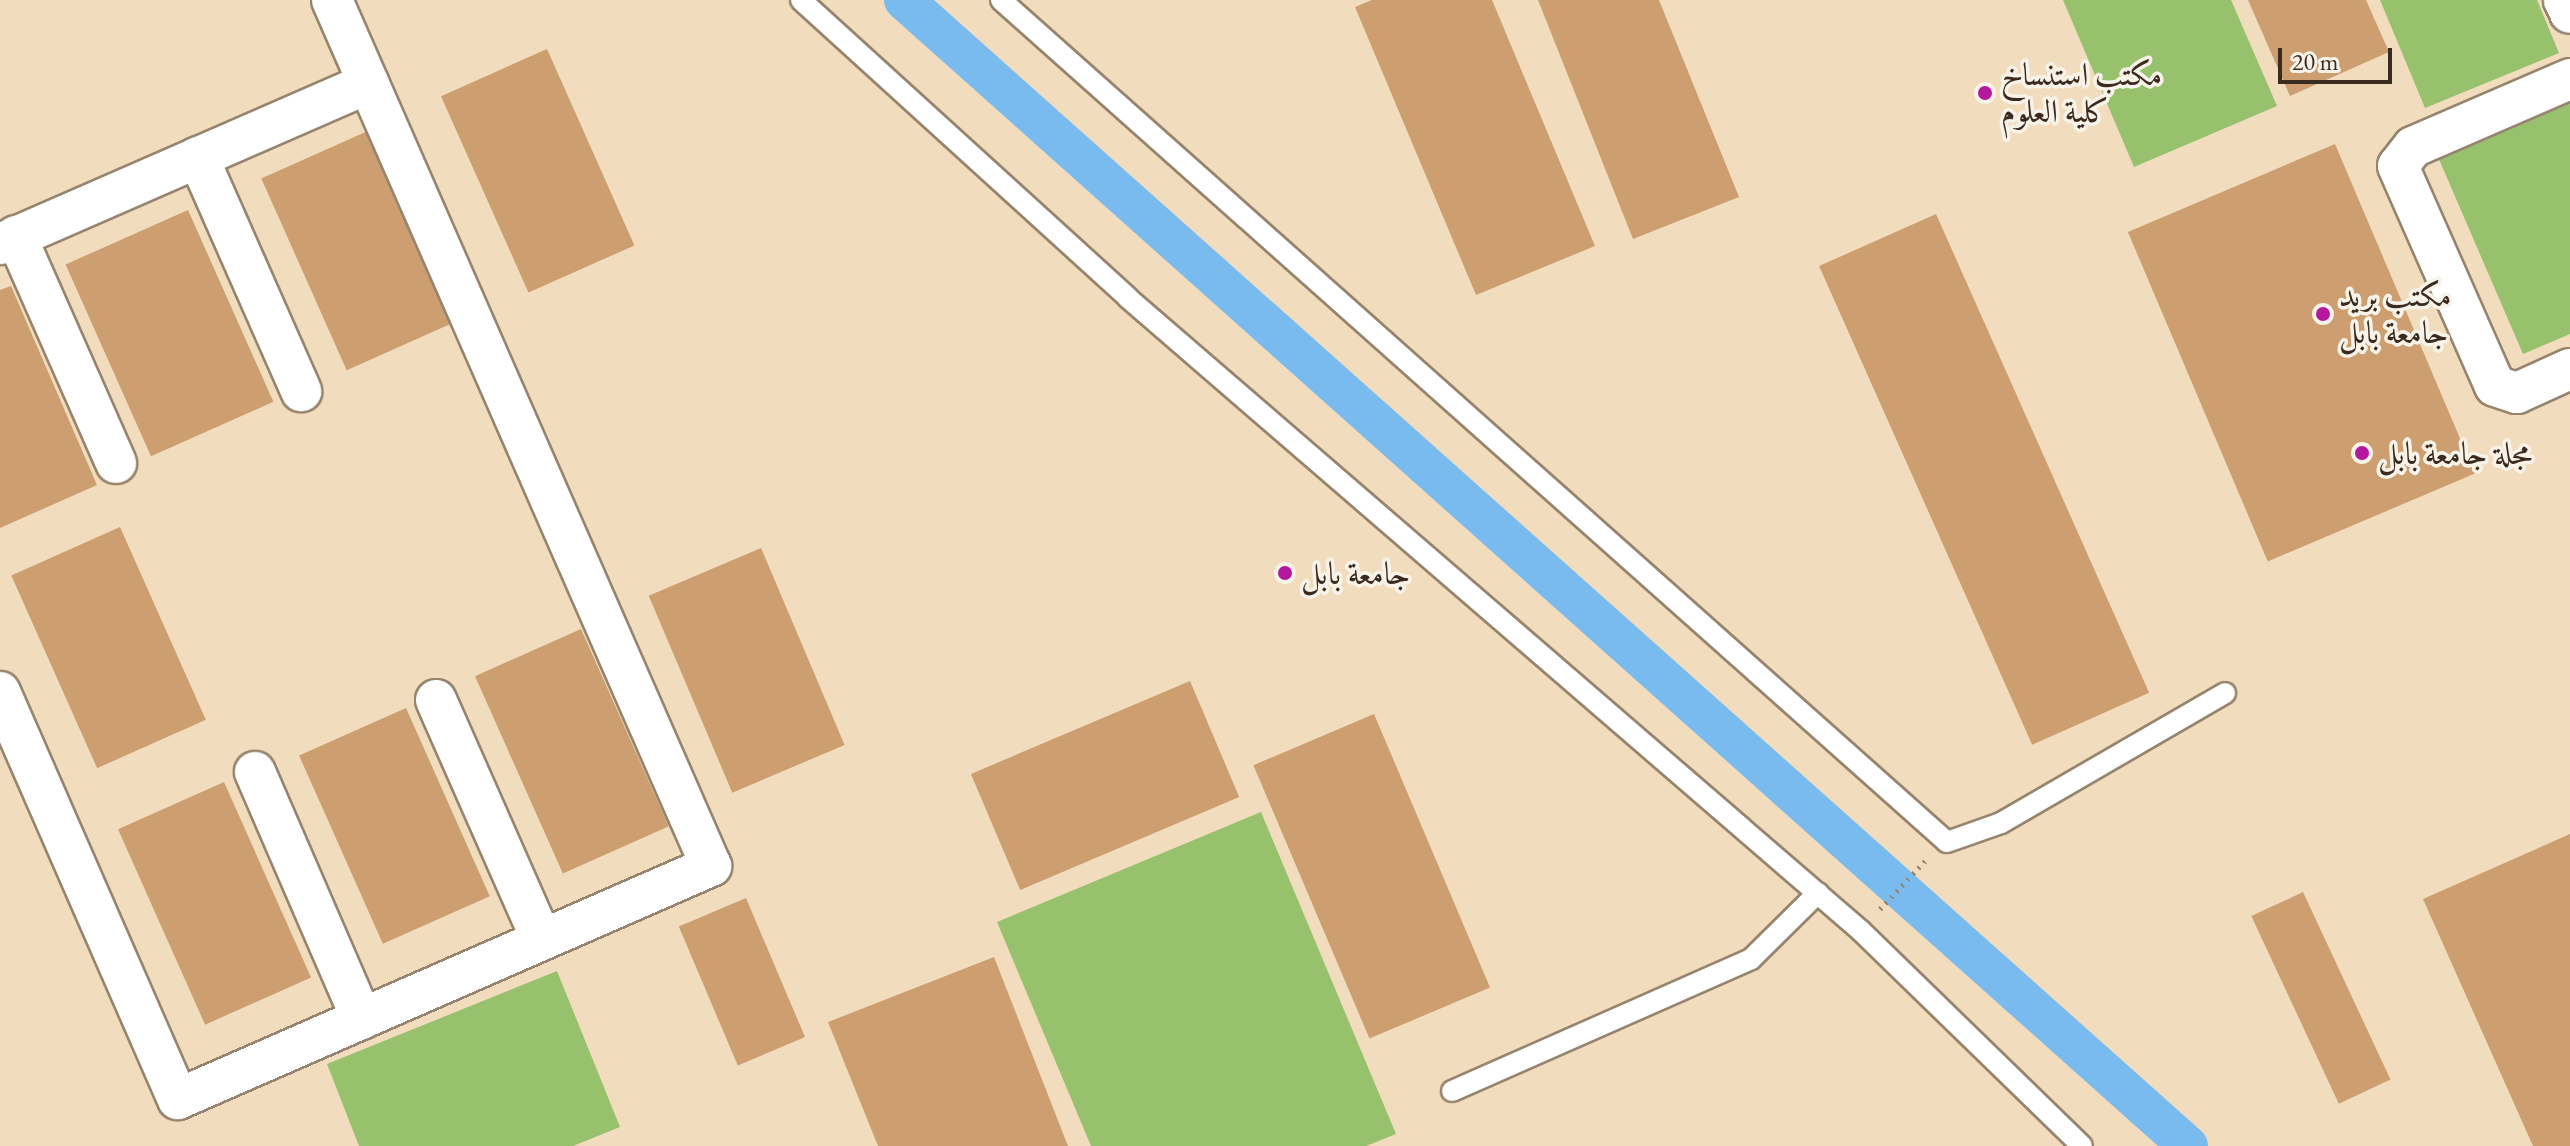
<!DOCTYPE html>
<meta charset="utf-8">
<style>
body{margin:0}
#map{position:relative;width:2570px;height:1146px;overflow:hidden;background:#f1ddbd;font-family:"EB Garamond",Amiri,serif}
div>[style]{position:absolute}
.green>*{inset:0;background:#98c16d}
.canal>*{height:40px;margin:-20px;padding:0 20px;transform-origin:20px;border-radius:20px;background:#7abbef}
.building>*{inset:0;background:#cc9e70;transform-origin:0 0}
.path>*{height:5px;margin-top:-2.5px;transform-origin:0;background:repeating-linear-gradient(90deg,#96846e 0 2px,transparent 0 8px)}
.roads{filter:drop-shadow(2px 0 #96846e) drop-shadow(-2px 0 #96846e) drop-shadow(0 2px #96846e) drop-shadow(0 -2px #96846e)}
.service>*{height:20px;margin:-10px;padding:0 10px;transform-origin:10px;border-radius:10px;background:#fff}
.minor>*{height:40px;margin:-20px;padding:0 20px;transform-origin:20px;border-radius:20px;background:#fff}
.dots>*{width:22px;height:22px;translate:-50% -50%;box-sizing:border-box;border:4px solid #f7f3e8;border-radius:50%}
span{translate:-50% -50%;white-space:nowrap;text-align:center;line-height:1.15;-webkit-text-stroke:7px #f7f3e8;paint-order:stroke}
.poi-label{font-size:32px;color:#3b2a1e}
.left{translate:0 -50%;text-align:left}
.scale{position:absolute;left:2278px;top:48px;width:114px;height:36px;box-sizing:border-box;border:4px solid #3b2a1e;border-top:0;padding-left:10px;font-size:24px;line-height:28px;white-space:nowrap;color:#3b2a1e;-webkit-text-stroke:6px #f7f3e8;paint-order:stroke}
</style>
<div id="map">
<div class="green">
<div style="clip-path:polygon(2063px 0,2231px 0,2277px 106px,2134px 167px)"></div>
<div style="clip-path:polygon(2380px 0,2537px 0,2559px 53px,2425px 108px)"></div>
<div style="clip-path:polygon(2570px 91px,2570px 334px,2523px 354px,2435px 150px)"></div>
<div style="clip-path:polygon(1261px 812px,1396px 1134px,1366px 1146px,1091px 1146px,997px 922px)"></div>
<div style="clip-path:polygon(557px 971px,620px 1127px,573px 1146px,359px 1146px,327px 1064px)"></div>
</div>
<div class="canal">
<div style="left:904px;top:0;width:1721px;rotate:41.75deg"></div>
</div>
<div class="building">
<div style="clip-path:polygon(1372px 0,1492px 0,1595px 246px,1476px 295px,1355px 7px)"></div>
<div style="clip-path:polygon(1538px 0,1659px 0,1739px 197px,1633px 239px)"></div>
<div style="clip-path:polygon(2248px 0,2366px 0,2389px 52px,2290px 96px)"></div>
<div style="left:547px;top:49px;width:215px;height:116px;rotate:66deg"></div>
<div style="left:370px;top:130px;width:210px;height:119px;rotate:66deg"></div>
<div style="left:2335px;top:144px;width:358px;height:225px;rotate:67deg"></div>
<div style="left:188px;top:210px;width:210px;height:134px;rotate:66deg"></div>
<div style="left:1936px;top:214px;width:524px;height:128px;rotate:66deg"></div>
<div style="clip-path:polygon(11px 286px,97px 485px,0 528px,0 290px)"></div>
<div style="left:120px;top:527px;width:211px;height:119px;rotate:66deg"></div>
<div style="left:761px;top:548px;width:214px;height:122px;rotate:67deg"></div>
<div style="left:581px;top:629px;width:216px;height:116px;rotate:66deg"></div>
<div style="left:1190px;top:681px;width:126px;height:238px;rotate:67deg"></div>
<div style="left:406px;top:708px;width:206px;height:117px;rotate:66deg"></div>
<div style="left:1374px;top:714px;width:297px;height:131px;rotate:67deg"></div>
<div style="left:224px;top:782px;width:214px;height:116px;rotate:66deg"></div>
<div style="clip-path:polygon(2570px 834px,2570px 1146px,2533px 1146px,2423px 899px)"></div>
<div style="left:2303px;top:892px;width:207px;height:57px;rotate:65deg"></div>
<div style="left:746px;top:898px;width:151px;height:73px;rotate:67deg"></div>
<div style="clip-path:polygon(994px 957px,1068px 1146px,878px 1146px,828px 1022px)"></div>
</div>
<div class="path">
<div style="left:1880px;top:909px;width:66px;rotate:-46.8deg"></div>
</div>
<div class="roads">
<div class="service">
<div style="left:801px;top:0;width:442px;rotate:42.3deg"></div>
<div style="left:1128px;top:298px;width:968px;rotate:40.81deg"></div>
<div style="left:1861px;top:931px;width:308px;rotate:44.2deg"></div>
<div style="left:1001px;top:0;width:1266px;rotate:41.67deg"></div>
<div style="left:1947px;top:842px;width:57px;rotate:-19.4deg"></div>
<div style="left:2001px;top:823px;width:259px;rotate:-30.1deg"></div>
<div style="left:1452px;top:1091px;width:327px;rotate:-23.8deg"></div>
<div style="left:1751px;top:959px;width:94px;rotate:-44.6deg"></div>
</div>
<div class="minor">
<div style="left:2564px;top:0;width:14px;rotate:65deg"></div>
<div style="left:2570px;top:79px;width:171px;rotate:156.6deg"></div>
<div style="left:2413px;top:147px;width:24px;rotate:128deg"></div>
<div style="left:2398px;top:166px;width:240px;rotate:66.2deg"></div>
<div style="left:2495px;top:386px;width:23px;rotate:18deg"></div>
<div style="left:2517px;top:393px;width:58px;rotate:-24.4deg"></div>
<div style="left:198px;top:157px;width:256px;rotate:66.2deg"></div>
<div style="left:16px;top:236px;width:248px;rotate:66.2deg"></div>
<div style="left:0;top:244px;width:402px;rotate:-23.6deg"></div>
<div style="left:0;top:692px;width:444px;rotate:66.4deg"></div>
<div style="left:178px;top:1099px;width:582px;rotate:-23.61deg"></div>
<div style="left:711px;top:866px;width:945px;rotate:-113.64deg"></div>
<div style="left:436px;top:700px;width:262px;rotate:66.2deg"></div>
<div style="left:255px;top:772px;width:269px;rotate:66.6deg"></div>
</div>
</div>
<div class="dots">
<div style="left:1985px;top:93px;background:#b5179e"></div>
<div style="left:2323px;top:314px;background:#b5179e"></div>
<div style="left:2362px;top:453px;background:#b5179e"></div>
<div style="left:1285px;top:573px;background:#b5179e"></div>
</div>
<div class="poi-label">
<span class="left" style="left:2001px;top:93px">مكتب استنساخ<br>كلية العلوم</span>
<span class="left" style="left:2339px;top:314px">مكتب بريد<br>جامعة بابل</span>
<span class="left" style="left:2378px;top:453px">مجلة جامعة بابل</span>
<span class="left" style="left:1301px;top:573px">جامعة بابل</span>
</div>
<div class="scale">20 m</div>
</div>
